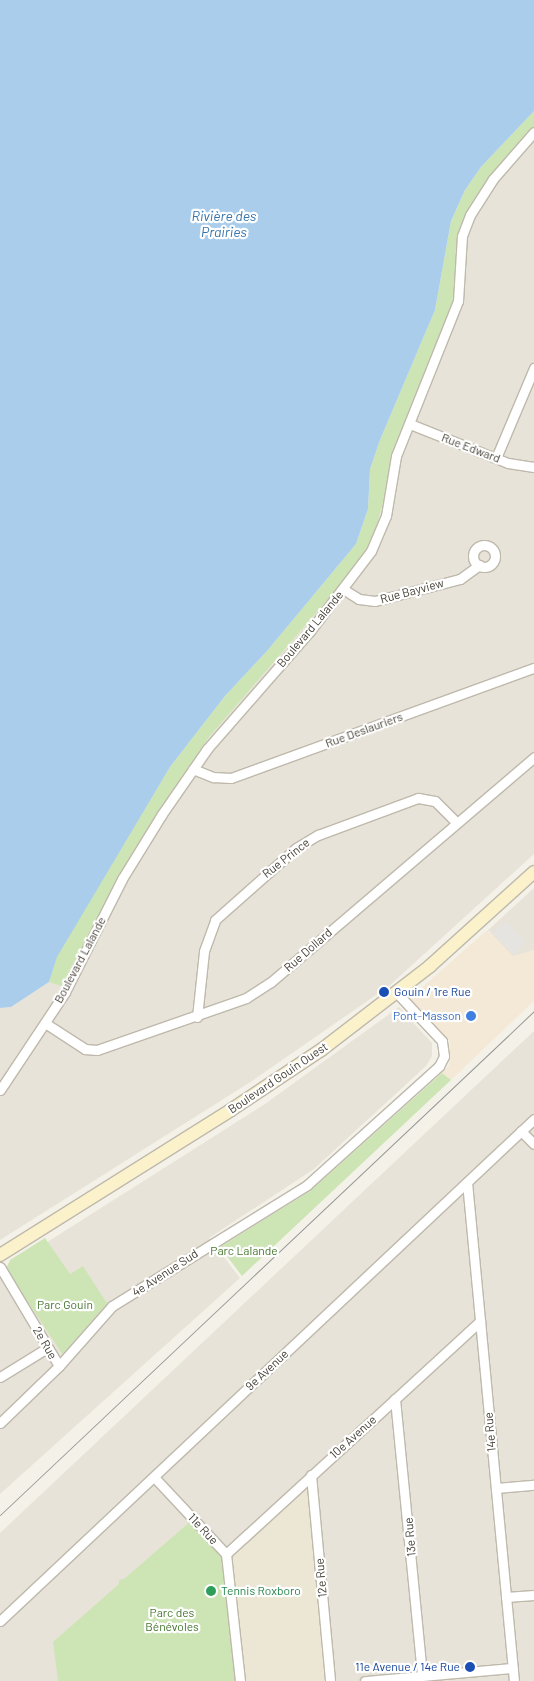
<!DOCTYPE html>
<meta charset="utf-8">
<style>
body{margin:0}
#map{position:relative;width:534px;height:1681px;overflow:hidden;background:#f4f1e9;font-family:Barlow,sans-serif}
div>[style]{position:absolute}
.residential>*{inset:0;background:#e7e3d8}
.commercial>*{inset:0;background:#f4e9d6}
.education>*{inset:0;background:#ece6d4}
.green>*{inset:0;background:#cde5b5}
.parking>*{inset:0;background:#e5e4e1;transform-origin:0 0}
.water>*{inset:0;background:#aacdec}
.roads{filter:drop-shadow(1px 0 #bfb9ac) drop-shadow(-1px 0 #bfb9ac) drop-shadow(0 1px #bfb9ac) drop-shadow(0 -1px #bfb9ac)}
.street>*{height:9px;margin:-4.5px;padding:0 4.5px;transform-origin:4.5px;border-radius:4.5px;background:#fff}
.street>.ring{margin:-4.5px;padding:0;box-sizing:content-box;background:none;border:9px solid #fff;border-radius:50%}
.secondary>*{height:12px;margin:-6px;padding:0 6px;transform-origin:6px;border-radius:6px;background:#fbf2cc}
.tram>*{height:1px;margin:-0.5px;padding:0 0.5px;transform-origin:0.5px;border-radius:0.5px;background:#979797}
.dots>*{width:14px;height:14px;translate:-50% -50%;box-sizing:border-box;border:2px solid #fff;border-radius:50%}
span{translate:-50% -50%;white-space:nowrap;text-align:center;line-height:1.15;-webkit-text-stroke:4.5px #fff;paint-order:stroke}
.street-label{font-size:12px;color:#474238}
.transit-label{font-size:12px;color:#164399}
.left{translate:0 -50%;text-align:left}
.right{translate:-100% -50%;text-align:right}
.shop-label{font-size:12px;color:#366cbe}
.park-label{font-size:12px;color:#45762e}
.leisure-label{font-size:12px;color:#27864d}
.water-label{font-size:14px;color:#3775ad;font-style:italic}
</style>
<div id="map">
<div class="residential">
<div style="clip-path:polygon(534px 128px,534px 854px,389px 986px,252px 1081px,0 1240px,0 1008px,11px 1007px,49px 982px,64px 986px,158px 813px,185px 773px,210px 736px,354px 569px,379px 518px,395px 455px,458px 286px,456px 258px,463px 223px)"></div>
<div style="clip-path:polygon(534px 888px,534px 950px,513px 957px,488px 930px)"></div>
<div style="clip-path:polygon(399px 1007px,432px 1043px,432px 1056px,426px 1066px,314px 1169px,209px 1238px,240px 1278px,0 1494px,0 1272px,265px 1104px)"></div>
<div style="clip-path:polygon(534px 1031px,534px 1681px,0 1681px,0 1533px)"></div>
</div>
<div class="commercial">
<div style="clip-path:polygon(487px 930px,513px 956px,534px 950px,534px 1001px,451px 1080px,442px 1073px,449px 1065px,450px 1042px,409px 999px)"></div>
</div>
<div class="education">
<div style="clip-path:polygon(311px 1475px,330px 1681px,240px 1681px,226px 1554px)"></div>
</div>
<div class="green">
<div style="clip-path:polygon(534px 111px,534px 128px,526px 136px,459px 240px,456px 300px,396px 455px,374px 536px,354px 569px,210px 736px,158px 813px,64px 987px,49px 982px,56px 957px,170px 767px,225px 696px,267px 651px,356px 544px,368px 509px,370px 469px,380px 440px,435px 310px,451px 221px,465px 190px,481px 167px)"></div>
<div style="clip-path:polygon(442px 1073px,451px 1080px,242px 1276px,220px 1247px,310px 1191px)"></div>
<div style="clip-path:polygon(45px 1238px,70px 1274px,83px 1266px,108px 1305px,63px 1355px,6px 1269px,10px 1260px)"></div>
<div style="clip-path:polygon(192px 1520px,226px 1554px,240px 1681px,58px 1681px,53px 1642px,119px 1584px,119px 1580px,124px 1579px)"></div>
</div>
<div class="parking">
<div style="left:506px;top:921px;width:29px;height:18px;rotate:46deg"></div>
</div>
<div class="water">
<div style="clip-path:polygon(0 0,534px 0,534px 111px,481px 167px,465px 190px,451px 221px,435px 310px,380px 440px,370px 469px,368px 509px,356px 544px,267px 651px,225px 696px,170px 767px,57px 957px,49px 982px,11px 1007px,0 1008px)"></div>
</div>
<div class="roads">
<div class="street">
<div style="left:410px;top:424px;width:105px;rotate:21.7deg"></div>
<div style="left:508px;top:463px;width:26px;rotate:9deg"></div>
<div style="left:496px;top:458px;width:98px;rotate:-67.1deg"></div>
<div class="ring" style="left:473px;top:545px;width:13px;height:13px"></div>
<div style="left:343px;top:589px;width:19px;rotate:32deg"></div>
<div style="left:359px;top:599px;width:16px;rotate:7deg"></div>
<div style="left:375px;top:601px;width:88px;rotate:-14.5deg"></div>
<div style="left:460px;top:579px;width:24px;rotate:-36deg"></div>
<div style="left:193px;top:769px;width:22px;rotate:22deg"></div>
<div style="left:213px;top:777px;width:18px;rotate:3deg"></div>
<div style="left:231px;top:778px;width:322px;rotate:-20deg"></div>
<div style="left:197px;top:1017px;width:66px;rotate:-83.9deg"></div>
<div style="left:204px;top:951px;width:33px;rotate:-70deg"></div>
<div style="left:215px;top:920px;width:108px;rotate:-41.6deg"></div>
<div style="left:296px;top:848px;width:26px;rotate:-31deg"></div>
<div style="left:318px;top:835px;width:107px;rotate:-20.3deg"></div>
<div style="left:418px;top:798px;width:17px;rotate:10deg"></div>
<div style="left:435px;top:801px;width:30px;rotate:45deg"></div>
<div style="left:45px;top:1023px;width:48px;rotate:33deg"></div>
<div style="left:85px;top:1049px;width:12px;rotate:5deg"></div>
<div style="left:97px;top:1050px;width:158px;rotate:-19.2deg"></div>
<div style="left:246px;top:998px;width:30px;rotate:-33deg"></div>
<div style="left:271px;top:982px;width:346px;rotate:-40.5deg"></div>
<div style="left:0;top:1090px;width:118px;rotate:-56.4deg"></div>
<div style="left:65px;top:992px;width:127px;rotate:-63.2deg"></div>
<div style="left:122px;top:879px;width:76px;rotate:-58.4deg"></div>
<div style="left:162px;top:814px;width:79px;rotate:-55.3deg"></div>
<div style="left:207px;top:749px;width:157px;rotate:-48.9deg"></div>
<div style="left:310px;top:631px;width:101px;rotate:-52.7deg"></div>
<div style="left:371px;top:551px;width:38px;rotate:-67deg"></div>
<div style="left:386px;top:516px;width:61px;rotate:-80.5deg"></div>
<div style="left:396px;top:456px;width:167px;rotate:-68.2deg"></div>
<div style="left:458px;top:301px;width:65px;rotate:-86.5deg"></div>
<div style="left:462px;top:236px;width:22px;rotate:-69deg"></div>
<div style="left:470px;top:215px;width:43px;rotate:-57.4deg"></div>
<div style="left:493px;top:179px;width:62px;rotate:-48.9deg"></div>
<div style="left:521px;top:1131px;width:18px;rotate:45deg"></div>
<div style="left:467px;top:1182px;width:501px;rotate:84.62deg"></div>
<div style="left:0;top:1267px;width:115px;rotate:59.2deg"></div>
<div style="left:0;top:1377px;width:55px;rotate:-31.7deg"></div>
<div style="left:395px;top:1399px;width:278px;rotate:84.4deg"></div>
<div style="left:0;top:1423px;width:82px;rotate:-44deg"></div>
<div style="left:59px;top:1366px;width:80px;rotate:-48.5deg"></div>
<div style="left:112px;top:1306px;width:229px;rotate:-31.8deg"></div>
<div style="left:307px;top:1185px;width:178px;rotate:-42deg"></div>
<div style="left:439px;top:1066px;width:11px;rotate:-63deg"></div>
<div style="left:444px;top:1056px;width:15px;rotate:-98deg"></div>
<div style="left:442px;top:1041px;width:66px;rotate:-133.2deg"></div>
<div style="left:311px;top:1475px;width:207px;rotate:84.7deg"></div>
<div style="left:154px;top:1477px;width:105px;rotate:46.9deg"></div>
<div style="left:226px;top:1554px;width:128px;rotate:83.7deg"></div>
<div style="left:496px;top:1488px;width:38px;rotate:-5deg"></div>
<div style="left:226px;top:1554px;width:345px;rotate:-42.5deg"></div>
<div style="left:506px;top:1597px;width:28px;rotate:-4deg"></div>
<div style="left:0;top:1621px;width:733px;rotate:-43.23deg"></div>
<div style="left:365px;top:1681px;width:148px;rotate:-5.1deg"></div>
</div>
<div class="secondary">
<div style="left:0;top:1255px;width:273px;rotate:-32.1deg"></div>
<div style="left:231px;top:1110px;width:108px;rotate:-33.7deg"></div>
<div style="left:321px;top:1050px;width:138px;rotate:-37.6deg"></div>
<div style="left:430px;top:966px;width:140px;rotate:-42.1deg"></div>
</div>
</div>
<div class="tram">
<div style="left:0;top:1515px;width:734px;rotate:-43.34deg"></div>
</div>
<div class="dots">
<div style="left:384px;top:992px;background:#1a4fb4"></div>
<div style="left:471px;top:1016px;background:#3f7fe0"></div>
<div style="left:211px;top:1591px;background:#2e9e5b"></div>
<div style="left:470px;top:1667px;background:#1a4fb4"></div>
</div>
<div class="street-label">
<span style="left:471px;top:448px;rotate:21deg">Rue Edward</span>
<span style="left:412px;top:591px;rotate:-15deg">Rue Bayview</span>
<span style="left:310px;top:629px;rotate:-50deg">Boulevard Lalande</span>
<span style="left:364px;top:730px;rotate:-20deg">Rue Deslauriers</span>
<span style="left:286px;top:858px;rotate:-38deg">Rue Prince</span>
<span style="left:308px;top:950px;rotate:-41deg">Rue Dollard</span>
<span style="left:80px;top:960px;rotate:-62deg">Boulevard Lalande</span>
<span style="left:278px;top:1078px;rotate:-34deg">Boulevard Gouin Ouest</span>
<span style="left:165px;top:1273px;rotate:-33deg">4e Avenue Sud</span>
<span style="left:45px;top:1343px;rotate:60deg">2e Rue</span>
<span style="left:267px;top:1370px;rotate:-43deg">9e Avenue</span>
<span style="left:490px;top:1432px;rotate:-95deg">14e Rue</span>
<span style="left:353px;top:1437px;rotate:-42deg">10e Avenue</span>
<span style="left:203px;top:1529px;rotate:47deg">11e Rue</span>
<span style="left:410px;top:1537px;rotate:-95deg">13e Rue</span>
<span style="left:321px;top:1578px;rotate:-95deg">12e Rue</span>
</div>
<div class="transit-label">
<span class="left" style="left:394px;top:992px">Gouin / 1re Rue</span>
<span class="right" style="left:460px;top:1667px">11e Avenue / 14e Rue</span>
</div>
<div class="shop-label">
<span class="right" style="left:461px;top:1016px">Pont-Masson</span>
</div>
<div class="park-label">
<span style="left:244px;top:1251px">Parc Lalande</span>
<span style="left:65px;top:1305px">Parc Gouin</span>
<span style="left:172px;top:1620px">Parc des<br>Bénévoles</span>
</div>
<div class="leisure-label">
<span class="left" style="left:221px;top:1591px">Tennis Roxboro</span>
</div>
<div class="water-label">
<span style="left:224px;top:224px">Rivière des<br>Prairies</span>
</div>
</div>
